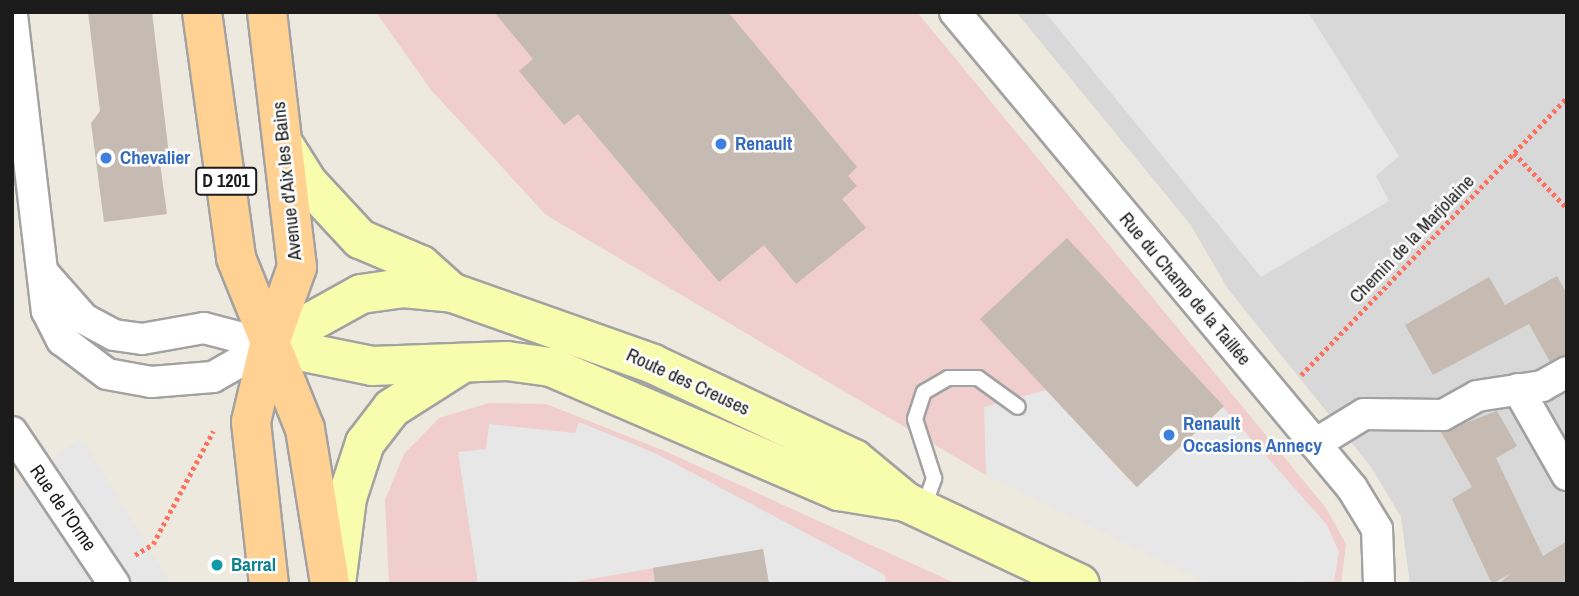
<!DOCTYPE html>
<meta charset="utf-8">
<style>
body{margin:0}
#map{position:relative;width:1579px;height:596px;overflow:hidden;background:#eee9df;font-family:"Archivo Narrow",sans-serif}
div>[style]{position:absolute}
.residential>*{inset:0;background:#d9d8d8}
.commercial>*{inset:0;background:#f0cecd}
.parking>*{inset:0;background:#e7e7e7}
.building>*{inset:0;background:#c5bbb3;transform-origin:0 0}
.path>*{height:4.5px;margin-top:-2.25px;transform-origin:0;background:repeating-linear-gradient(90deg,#ff715f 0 3.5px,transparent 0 7px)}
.roads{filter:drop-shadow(2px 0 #a2a2a2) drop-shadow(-2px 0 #a2a2a2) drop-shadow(0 2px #a2a2a2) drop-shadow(0 -2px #a2a2a2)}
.lane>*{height:14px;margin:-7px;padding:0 7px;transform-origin:7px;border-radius:7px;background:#fff}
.street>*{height:30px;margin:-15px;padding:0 15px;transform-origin:15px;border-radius:15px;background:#fff}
.secondary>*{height:38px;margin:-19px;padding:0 19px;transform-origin:19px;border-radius:19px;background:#f8fdae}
.primary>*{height:38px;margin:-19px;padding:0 19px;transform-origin:19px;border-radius:19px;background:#ffd193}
.dots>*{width:19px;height:19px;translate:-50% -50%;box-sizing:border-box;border:4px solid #fff;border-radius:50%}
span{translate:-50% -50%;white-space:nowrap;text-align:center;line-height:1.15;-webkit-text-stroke:5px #fff;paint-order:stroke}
.shield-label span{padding:2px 5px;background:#fff;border:2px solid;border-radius:5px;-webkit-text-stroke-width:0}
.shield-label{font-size:18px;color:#1b1b1b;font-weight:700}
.shop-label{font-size:19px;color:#366cbe;font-weight:700}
.left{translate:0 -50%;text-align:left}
.street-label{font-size:19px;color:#1b1b1b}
.culture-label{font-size:19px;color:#0d838f;font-weight:700}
.frame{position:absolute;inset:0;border:14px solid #1b1b1b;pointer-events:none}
</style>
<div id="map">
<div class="residential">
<div style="clip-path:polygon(1016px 12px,1567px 12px,1567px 584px,1410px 584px,1401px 517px,1371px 467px,1228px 289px,1190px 224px)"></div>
</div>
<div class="commercial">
<div style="clip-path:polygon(376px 12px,917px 12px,1326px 508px,1346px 544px,1341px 584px,1222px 584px,986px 475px,546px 215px,431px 90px)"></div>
<div style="clip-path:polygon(489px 403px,546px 404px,665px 451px,957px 584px,389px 584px,385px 500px,404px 454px,439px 418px)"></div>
</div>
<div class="parking">
<div style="clip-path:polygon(1045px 12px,1308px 12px,1399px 156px,1376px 176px,1389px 201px,1261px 277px)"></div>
<div style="clip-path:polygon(1046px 390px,1136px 487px,1223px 407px,1327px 525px,1339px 552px,1334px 581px,1209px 584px,986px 475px,984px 407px)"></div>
<div style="clip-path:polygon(579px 422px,657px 454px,885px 575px,886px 584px,769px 584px,763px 549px,562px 584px,478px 584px,458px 452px,486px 449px,489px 424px,575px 433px)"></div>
<div style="clip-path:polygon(81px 437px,171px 584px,12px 584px,12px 492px)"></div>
</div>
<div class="building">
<div style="clip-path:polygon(88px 12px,152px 12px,169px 155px,159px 156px,167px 214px,104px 222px,91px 123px,100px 111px)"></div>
<div style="clip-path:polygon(494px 12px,728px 12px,857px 167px,848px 176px,857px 186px,842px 199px,866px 228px,796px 284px,764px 245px,719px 282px,578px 114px,564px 125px,519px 71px,533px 59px)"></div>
<div style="left:1067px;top:238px;width:230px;height:119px;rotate:47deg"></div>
<div style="clip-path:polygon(1557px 276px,1567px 294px,1567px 355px,1550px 362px,1529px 324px,1433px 375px,1405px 325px,1489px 277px,1505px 305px)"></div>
<div style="clip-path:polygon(1497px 411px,1517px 446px,1496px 458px,1543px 556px,1567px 541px,1567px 584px,1499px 584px,1511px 573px,1492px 584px,1452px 499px,1472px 487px,1441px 432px)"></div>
<div style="clip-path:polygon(763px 549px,769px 584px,655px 584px,653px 568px)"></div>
</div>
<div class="path">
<div style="left:1514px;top:153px;width:76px;rotate:46.1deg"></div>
<div style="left:1301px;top:375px;width:384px;rotate:-46.2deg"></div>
<div style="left:135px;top:555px;width:21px;rotate:-31deg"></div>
<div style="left:153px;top:544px;width:128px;rotate:-62deg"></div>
</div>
<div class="roads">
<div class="lane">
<div style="left:923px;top:509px;width:33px;rotate:-70deg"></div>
<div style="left:934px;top:478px;width:62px;rotate:-107.9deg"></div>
<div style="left:915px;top:419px;width:28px;rotate:-72deg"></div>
<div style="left:924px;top:392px;width:28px;rotate:-30deg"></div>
<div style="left:948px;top:378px;width:30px"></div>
<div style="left:978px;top:378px;width:49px;rotate:35.9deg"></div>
</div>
<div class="street">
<div style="left:955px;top:12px;width:620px;rotate:50.17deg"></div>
<div style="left:1352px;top:488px;width:48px;rotate:58.6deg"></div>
<div style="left:1377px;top:529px;width:55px;rotate:87.9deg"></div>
<div style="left:12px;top:15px;width:298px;rotate:83.3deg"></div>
<div style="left:47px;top:311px;width:33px;rotate:63deg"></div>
<div style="left:62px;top:340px;width:56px;rotate:37.1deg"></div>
<div style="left:107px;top:374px;width:45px;rotate:10.3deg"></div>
<div style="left:151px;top:382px;width:62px;rotate:-4.6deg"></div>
<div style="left:213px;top:377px;width:64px;rotate:-29.7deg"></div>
<div style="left:46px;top:276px;width:57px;rotate:48.5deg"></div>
<div style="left:84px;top:319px;width:34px;rotate:28deg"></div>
<div style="left:114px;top:335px;width:28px;rotate:8deg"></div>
<div style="left:142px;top:339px;width:63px;rotate:-10.1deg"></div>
<div style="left:204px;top:328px;width:67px;rotate:14.7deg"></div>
<div style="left:1518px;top:389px;width:99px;rotate:60.3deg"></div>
<div style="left:12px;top:432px;width:183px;rotate:56.1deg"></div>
<div style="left:1315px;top:444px;width:57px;rotate:-31.5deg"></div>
<div style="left:1364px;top:414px;width:79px;rotate:0.7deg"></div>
<div style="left:1443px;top:415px;width:39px;rotate:-29deg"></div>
<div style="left:1477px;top:396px;width:66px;rotate:-8.7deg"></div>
<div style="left:1542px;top:386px;width:29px;rotate:-29deg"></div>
</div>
<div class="secondary">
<div style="left:286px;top:148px;width:40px;rotate:58deg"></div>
<div style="left:307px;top:182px;width:78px;rotate:47.1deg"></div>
<div style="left:360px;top:239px;width:66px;rotate:23.1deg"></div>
<div style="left:421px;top:265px;width:38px;rotate:42deg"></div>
<div style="left:269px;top:345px;width:105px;rotate:-29deg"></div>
<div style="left:361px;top:294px;width:42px;rotate:-8.1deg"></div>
<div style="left:403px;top:288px;width:50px;rotate:5.7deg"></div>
<div style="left:453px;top:293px;width:212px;rotate:19.5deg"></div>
<div style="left:653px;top:364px;width:222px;rotate:25.3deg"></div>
<div style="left:854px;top:459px;width:67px;rotate:39.6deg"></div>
<div style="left:906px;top:502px;width:192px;rotate:25.2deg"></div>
<div style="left:269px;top:345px;width:105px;rotate:11.5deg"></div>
<div style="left:372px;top:366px;width:135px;rotate:-2.1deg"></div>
<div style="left:507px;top:361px;width:44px;rotate:7.8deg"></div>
<div style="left:551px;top:367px;width:314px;rotate:23.3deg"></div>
<div style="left:839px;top:491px;width:68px;rotate:9.3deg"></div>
<div style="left:336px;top:584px;width:87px;rotate:-82.7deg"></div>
<div style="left:347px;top:498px;width:58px;rotate:-71.9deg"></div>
<div style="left:365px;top:443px;width:44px;rotate:-52.4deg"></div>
<div style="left:392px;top:408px;width:78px;rotate:-32.5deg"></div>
</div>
<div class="primary">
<div style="left:202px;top:12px;width:248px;rotate:82.1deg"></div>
<div style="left:236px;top:258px;width:184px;rotate:68deg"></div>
<div style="left:305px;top:429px;width:157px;rotate:80.8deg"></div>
<div style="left:267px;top:12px;width:257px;rotate:83.3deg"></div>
<div style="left:297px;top:267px;width:83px;rotate:109.7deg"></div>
<div style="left:269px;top:345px;width:79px;rotate:103.2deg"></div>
<div style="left:251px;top:422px;width:163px;rotate:83.7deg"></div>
</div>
</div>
<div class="dots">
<div style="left:721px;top:144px;background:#3f7fe0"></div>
<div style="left:106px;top:158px;background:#3f7fe0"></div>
<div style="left:1169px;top:435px;background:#3f7fe0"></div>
<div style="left:217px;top:565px;background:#0f9aa8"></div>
</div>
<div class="shield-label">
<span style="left:226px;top:181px">D 1201</span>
</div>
<div class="shop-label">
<span class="left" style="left:735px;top:144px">Renault</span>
<span class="left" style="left:120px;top:158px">Chevalier</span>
<span class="left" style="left:1183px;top:435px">Renault<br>Occasions Annecy</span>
</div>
<div class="street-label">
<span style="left:287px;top:181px;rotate:-96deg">Avenue d'Aix les Bains</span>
<span style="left:1412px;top:239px;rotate:-46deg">Chemin de la Marjolaine</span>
<span style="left:1185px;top:289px;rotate:50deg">Rue du Champ de la Taillée</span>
<span style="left:688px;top:382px;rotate:25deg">Route des Creuses</span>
<span style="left:63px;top:508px;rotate:55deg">Rue de l'Orme</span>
</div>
<div class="culture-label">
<span class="left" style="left:231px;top:565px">Barral</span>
</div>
<div class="frame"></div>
</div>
